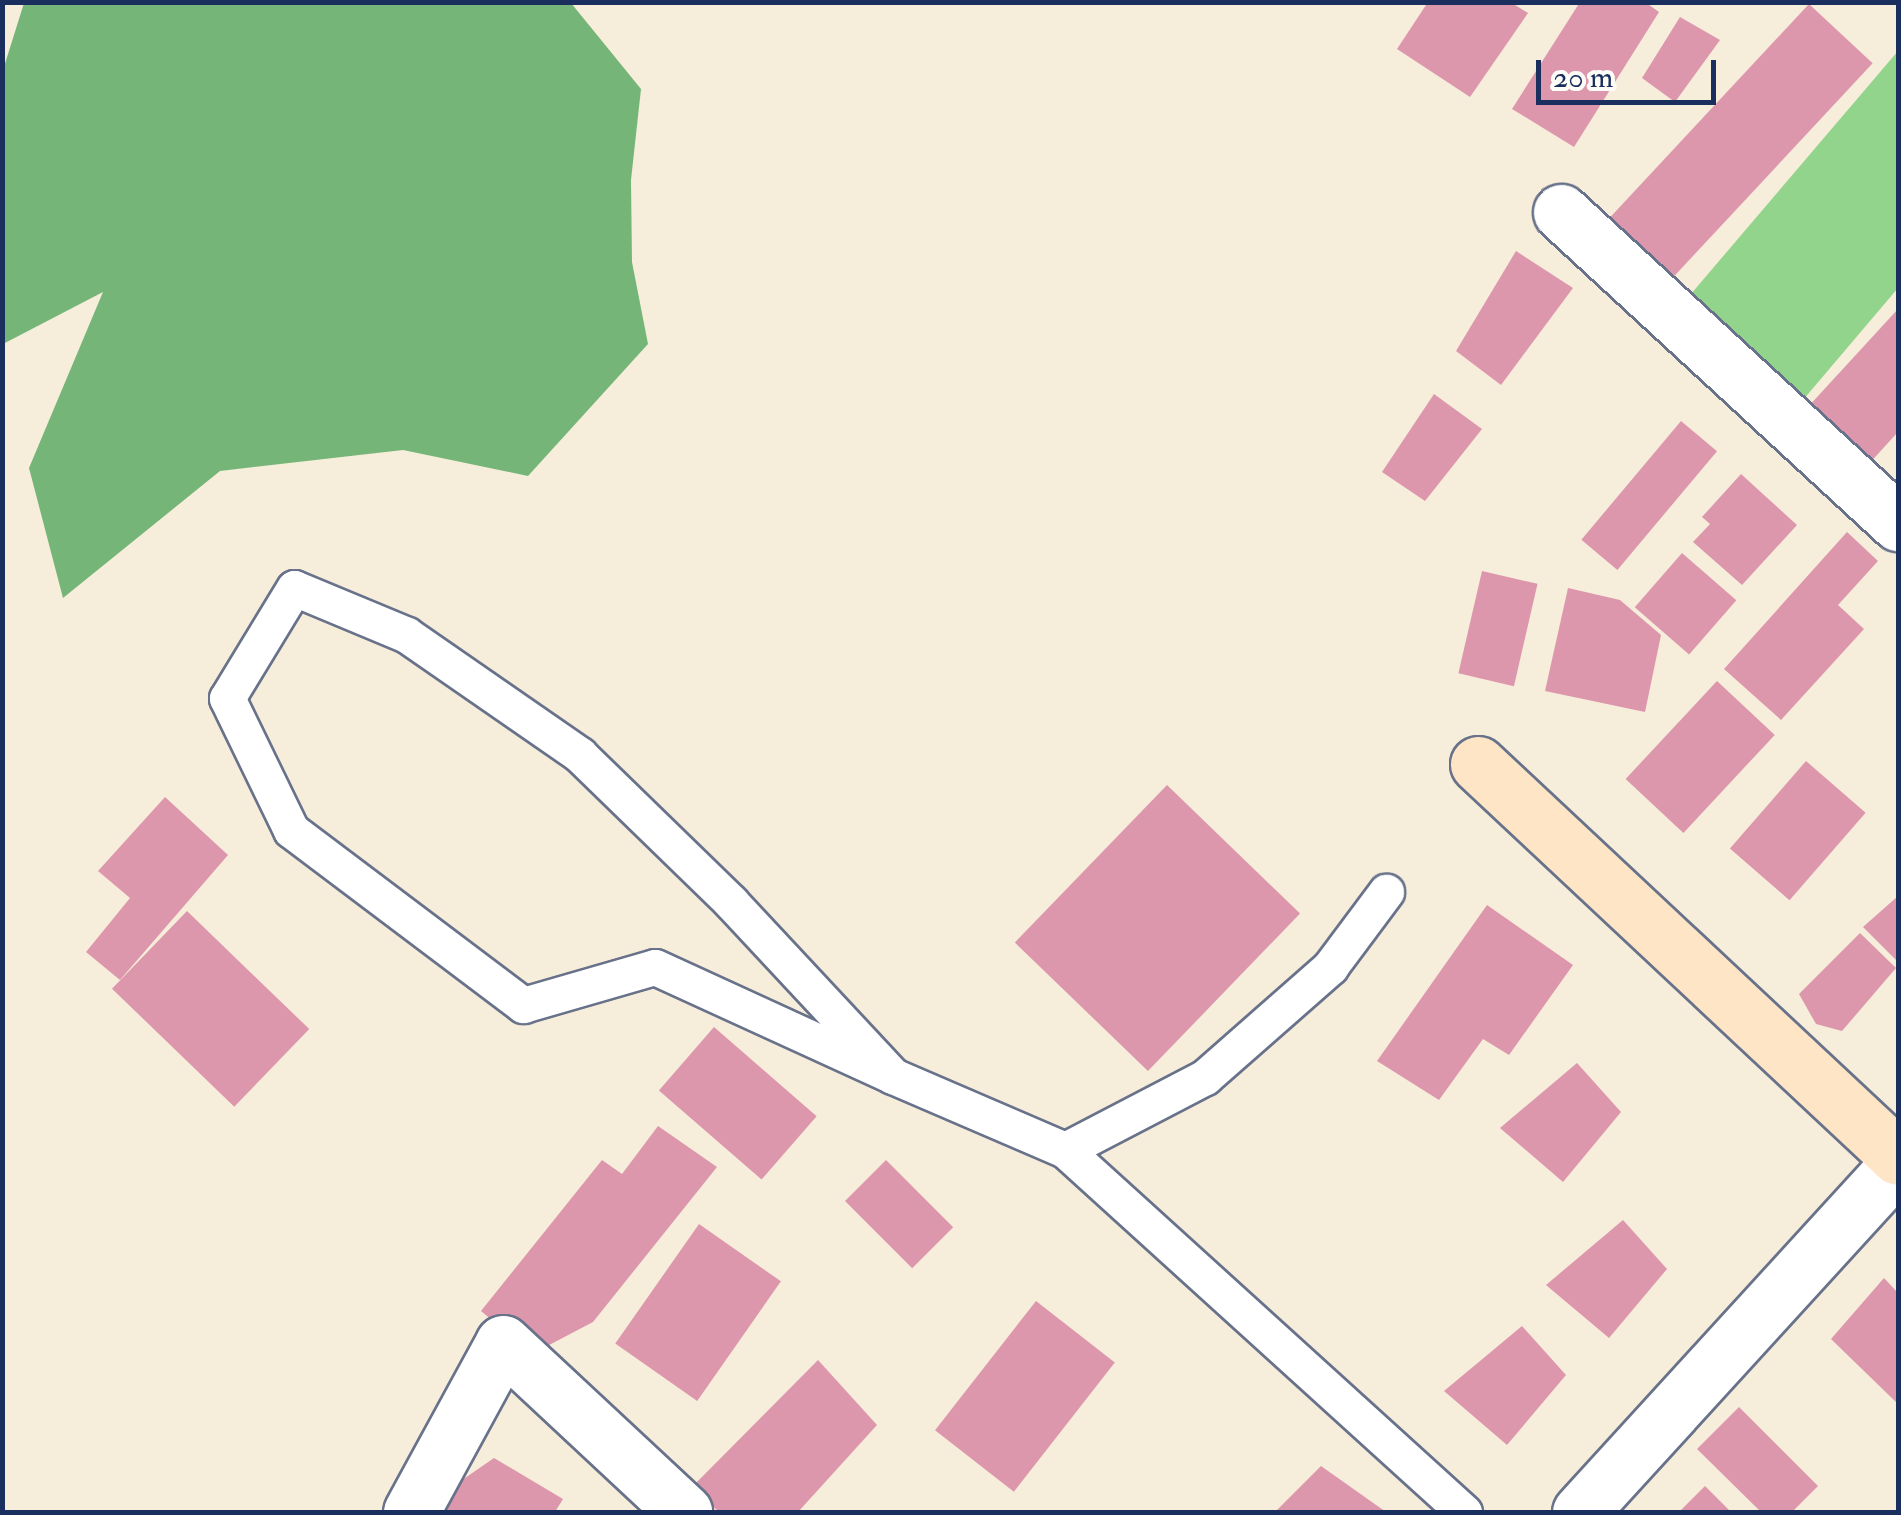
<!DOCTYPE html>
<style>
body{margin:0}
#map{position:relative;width:1901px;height:1515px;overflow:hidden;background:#f7eddb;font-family:"IM FELL Double Pica",serif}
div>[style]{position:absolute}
.green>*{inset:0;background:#92d48c}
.forest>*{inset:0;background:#75b678}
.building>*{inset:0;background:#dd97ad;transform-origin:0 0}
.roads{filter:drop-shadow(2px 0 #68728a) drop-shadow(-2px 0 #68728a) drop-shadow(0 2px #68728a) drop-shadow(0 -2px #68728a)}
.lane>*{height:35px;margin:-17.5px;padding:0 17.5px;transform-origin:17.5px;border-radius:17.5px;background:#fff}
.street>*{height:55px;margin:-27.5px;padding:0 27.5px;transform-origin:27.5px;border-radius:27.5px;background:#fff}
.secondary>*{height:55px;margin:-27.5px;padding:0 27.5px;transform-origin:27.5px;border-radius:27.5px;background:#fde5c5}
span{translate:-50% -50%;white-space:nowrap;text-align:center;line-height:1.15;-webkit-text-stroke:8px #fdfcf7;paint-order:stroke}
.frame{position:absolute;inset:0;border:5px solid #1b2f5e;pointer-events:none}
.scale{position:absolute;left:1536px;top:60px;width:180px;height:45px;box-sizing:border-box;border:5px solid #1b2f5e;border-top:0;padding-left:12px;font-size:30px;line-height:35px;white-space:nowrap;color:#1b2f5e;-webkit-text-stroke:8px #fdfcf7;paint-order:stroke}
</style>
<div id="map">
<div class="green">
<div style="clip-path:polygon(1898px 51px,1898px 288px,1797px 407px,1679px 308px)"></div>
</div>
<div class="forest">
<div style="clip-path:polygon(24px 3px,571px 3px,641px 89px,631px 180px,632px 262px,648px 344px,528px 476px,403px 450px,220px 471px,63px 598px,29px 468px,103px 292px,3px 344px,3px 70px)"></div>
</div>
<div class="building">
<div style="clip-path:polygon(1428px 2px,1510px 2px,1528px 13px,1470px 97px,1397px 49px)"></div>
<div style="clip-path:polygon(1580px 2px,1645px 2px,1659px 12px,1574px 147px,1512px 109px)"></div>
<div style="left:1809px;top:4px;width:87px;height:340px;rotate:43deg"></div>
<div style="clip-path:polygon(1680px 17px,1720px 40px,1675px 102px,1642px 78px)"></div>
<div style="clip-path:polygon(1516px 251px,1573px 288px,1501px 385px,1456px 351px)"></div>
<div style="clip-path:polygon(1898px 309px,1898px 432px,1845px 490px,1784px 433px)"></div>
<div style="clip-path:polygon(1434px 394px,1482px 429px,1425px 501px,1382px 472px)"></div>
<div style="left:1681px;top:421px;width:47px;height:155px;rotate:40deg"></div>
<div style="clip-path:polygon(1741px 474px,1797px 525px,1742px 585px,1693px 542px,1710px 524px,1702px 517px)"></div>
<div style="clip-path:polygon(1847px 532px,1878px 561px,1838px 605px,1864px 629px,1781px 720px,1724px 669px)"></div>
<div style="left:1682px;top:553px;width:72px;height:72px;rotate:41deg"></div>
<div style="left:1482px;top:571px;width:57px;height:105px;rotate:13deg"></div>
<div style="clip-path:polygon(1568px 588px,1620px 600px,1661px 635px,1645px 712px,1545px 691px)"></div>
<div style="left:1717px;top:681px;width:79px;height:134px;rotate:43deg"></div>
<div style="left:1806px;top:761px;width:79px;height:116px;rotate:41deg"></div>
<div style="left:1167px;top:785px;width:185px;height:219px;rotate:44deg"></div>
<div style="clip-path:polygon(165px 797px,228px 855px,120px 980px,86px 952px,130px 898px,98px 871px)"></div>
<div style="clip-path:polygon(1898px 896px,1898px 962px,1863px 927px)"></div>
<div style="clip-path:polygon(1487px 905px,1573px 965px,1509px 1055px,1483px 1039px,1439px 1100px,1377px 1061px)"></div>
<div style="left:187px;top:911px;width:170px;height:108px;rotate:44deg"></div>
<div style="clip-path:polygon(1860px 933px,1896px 968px,1842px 1031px,1816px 1024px,1799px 994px)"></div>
<div style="left:714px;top:1027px;width:136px;height:84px;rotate:41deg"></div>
<div style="clip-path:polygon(1577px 1063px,1621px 1112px,1563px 1182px,1500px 1128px)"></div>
<div style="clip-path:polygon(658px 1126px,717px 1167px,593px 1322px,532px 1354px,481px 1311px,602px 1160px,622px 1174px)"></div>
<div style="left:886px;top:1160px;width:95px;height:58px;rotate:45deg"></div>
<div style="clip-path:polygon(1623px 1220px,1667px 1269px,1609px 1338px,1546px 1285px)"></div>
<div style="left:699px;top:1224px;width:100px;height:146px;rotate:35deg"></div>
<div style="clip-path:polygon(1884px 1278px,1898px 1293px,1898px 1404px,1831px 1339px)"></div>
<div style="left:1036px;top:1301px;width:100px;height:164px;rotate:38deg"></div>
<div style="clip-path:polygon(1522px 1326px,1566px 1375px,1507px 1445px,1444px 1391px)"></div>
<div style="clip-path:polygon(818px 1360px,877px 1425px,798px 1512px,719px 1512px,692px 1487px)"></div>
<div style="clip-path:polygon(1739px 1407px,1818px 1486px,1792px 1512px,1761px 1512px,1697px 1449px)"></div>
<div style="clip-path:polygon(494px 1458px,563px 1499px,555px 1512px,437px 1512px,449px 1489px)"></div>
<div style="clip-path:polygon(1321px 1466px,1386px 1512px,1275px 1512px)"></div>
<div style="clip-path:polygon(1705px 1486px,1731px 1512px,1679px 1512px)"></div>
</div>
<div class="roads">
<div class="lane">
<div style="left:893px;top:1076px;width:238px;rotate:-133deg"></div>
<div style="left:731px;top:902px;width:211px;rotate:-135.8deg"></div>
<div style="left:580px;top:755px;width:211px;rotate:-145.3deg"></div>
<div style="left:407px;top:635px;width:122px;rotate:-157.4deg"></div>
<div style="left:294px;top:588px;width:129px;rotate:121.3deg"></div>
<div style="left:227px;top:698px;width:147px;rotate:64.1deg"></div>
<div style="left:291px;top:830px;width:291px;rotate:37deg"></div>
<div style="left:523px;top:1005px;width:137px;rotate:-16.1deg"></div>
<div style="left:655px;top:967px;width:262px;rotate:24.6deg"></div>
<div style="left:893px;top:1076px;width:187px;rotate:23.3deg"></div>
<div style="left:1065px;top:1150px;width:539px;rotate:42.22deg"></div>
<div style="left:1065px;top:1150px;width:158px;rotate:-27.5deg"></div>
<div style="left:1205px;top:1077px;width:167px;rotate:-41.3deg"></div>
<div style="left:1330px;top:967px;width:94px;rotate:-53.3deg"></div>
</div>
<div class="street">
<div style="left:1561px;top:212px;width:459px;rotate:42.7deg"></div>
<div style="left:411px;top:1512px;width:192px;rotate:-61.4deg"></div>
<div style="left:503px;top:1343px;width:248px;rotate:43deg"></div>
<div style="left:1580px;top:1512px;width:471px;rotate:-47.6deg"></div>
</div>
<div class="secondary">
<div style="left:1478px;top:764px;width:575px;rotate:43.1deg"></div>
</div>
</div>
<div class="frame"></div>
<div class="scale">20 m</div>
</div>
